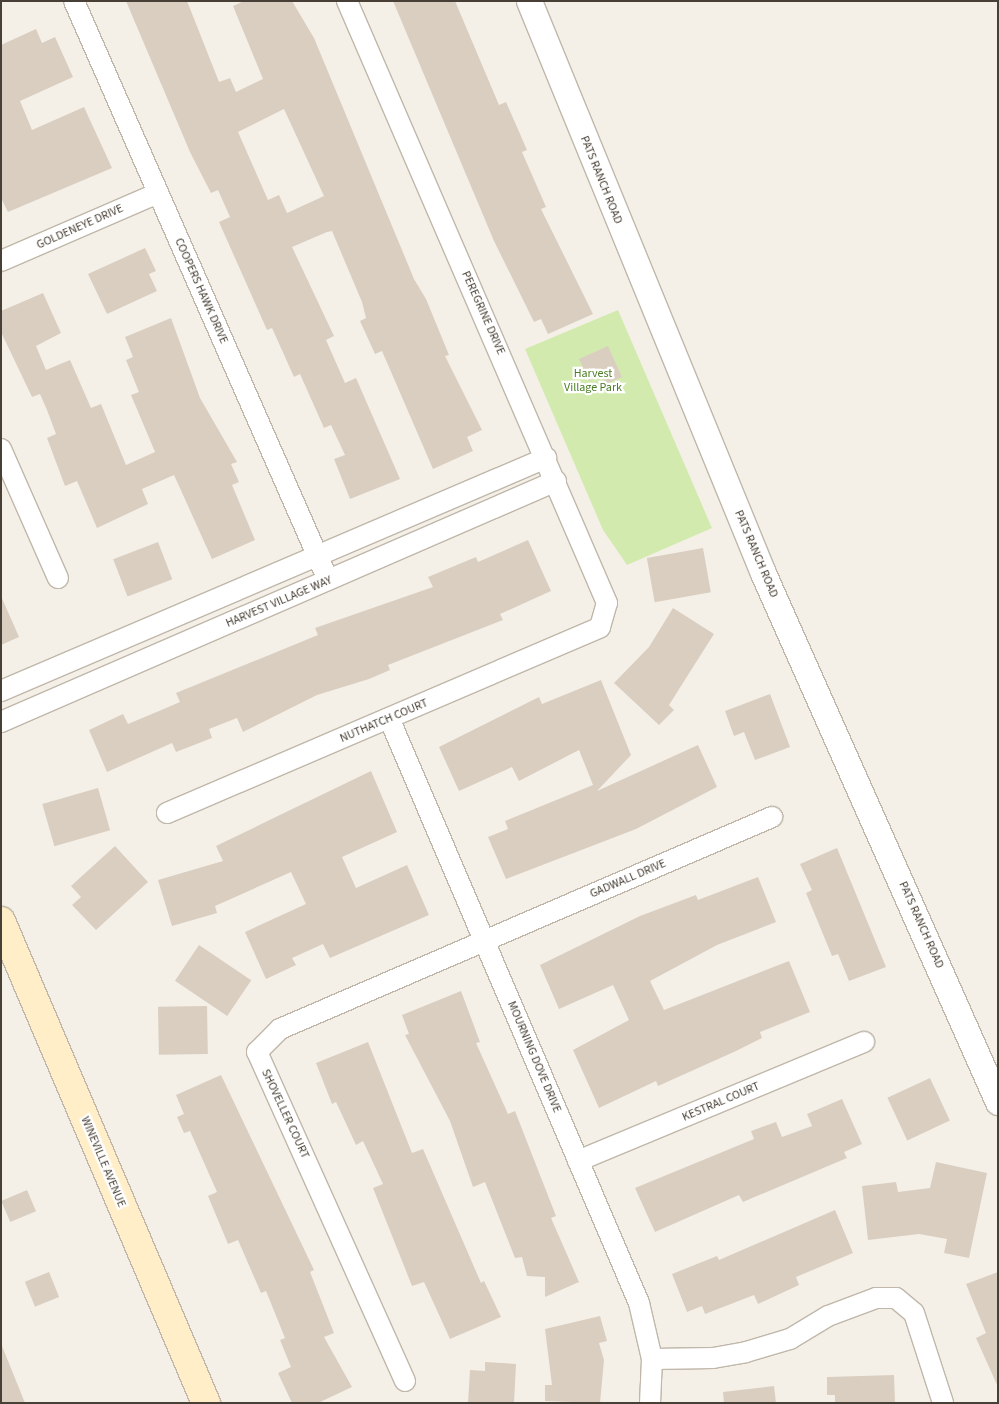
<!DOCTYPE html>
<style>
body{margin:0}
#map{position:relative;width:999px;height:1404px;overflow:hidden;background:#f4f0e8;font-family:"Source Sans 3",sans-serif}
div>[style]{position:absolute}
.green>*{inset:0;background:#d3eaaf}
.building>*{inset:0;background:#dacec0;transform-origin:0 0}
.roads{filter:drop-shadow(1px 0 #c0b7aa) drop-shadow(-1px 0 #c0b7aa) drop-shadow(0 1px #c0b7aa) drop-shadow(0 -1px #c0b7aa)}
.minor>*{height:20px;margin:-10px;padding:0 10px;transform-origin:10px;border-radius:10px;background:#fff}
.tertiary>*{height:25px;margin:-12.5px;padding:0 12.5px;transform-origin:12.5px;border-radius:12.5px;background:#fff}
.secondary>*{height:28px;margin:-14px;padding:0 14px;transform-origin:14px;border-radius:14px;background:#ffeec7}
span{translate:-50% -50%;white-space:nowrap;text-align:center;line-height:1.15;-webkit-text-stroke:4.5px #fff;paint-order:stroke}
.street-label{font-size:12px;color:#484036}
.park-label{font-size:12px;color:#4c7d27}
.frame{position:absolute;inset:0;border:2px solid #484036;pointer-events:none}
</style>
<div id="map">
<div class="green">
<div style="clip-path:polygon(618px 310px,712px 528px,627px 565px,603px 530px,525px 349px)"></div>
</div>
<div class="building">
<div style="clip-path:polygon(evenodd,126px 1px,187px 1px,219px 82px,230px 78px,236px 92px,263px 79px,233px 6px,244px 1px,292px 1px,314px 38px,414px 279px,426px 299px,449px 355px,445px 356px,482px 430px,467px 437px,473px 451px,433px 469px,382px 351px,375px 354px,360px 321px,366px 318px,362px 302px,332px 231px,327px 232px,292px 247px,334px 336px,326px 340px,345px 383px,356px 378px,400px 479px,350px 499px,334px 459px,345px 455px,331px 425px,324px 428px,300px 374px,294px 377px,272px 328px,267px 330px,219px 222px,230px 217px,218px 190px,211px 193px,190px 152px,126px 1px,284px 109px,324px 196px,287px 213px,279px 195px,268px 200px,238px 132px,284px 109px)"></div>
<div style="clip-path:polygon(393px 1px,455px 1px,499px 105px,506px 102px,527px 150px,522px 152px,546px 207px,541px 209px,593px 314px,548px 334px,541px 319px,534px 322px,494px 241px)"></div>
<div style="clip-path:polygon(36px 29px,42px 43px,55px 37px,73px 77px,20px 101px,32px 130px,84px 107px,112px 168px,8px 212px,1px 198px,1px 45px)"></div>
<div style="clip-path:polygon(145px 248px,156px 271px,149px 274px,157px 291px,107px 314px,88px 274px)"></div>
<div style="clip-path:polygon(43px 293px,61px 333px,36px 346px,46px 370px,70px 360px,91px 408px,101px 404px,126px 465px,155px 452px,131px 395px,139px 392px,126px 360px,133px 357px,125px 337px,171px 318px,200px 398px,237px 462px,231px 464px,239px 482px,232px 485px,255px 540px,212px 559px,174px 475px,142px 489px,148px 504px,97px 528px,77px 481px,65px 486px,47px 438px,56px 434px,47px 410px,40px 394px,32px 397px,1px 332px,1px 311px)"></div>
<div style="clip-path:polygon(608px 346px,622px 377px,606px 384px,602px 375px,589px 381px,579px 359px)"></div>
<div style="clip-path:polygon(528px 540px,551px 591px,500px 614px,503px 620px,388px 665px,390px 670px,369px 679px,317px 695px,243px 732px,237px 718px,209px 729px,212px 738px,176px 752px,172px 743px,107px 772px,89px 730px,123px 714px,128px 724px,159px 711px,180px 702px,176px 693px,318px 635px,315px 628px,433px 587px,428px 577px,476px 557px,478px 562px)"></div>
<div style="left:158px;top:542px;width:40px;height:48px;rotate:69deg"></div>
<div style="left:703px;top:548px;width:45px;height:57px;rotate:80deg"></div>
<div style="clip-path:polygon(1px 596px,19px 637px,1px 645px)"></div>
<div style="clip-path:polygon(673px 608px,714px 634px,669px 705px,674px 710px,659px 725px,614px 683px,649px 647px)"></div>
<div style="clip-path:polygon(601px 680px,631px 755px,597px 791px,698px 745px,717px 787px,636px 829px,506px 879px,488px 837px,508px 829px,505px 821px,593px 785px,579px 750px,519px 781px,512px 767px,459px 791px,439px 747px,539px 697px,542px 704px)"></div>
<div style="clip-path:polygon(770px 694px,790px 747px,755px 760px,744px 732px,734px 736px,725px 711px)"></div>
<div style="clip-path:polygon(371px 771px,397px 832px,342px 857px,356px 888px,407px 865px,429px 915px,330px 958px,323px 944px,292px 958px,296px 965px,266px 979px,245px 932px,306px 904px,291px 872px,215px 906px,217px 913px,172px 926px,158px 880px,223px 861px,216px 846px)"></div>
<div style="left:98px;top:788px;width:44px;height:58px;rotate:74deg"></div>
<div style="clip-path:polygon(115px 846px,148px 882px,96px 930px,72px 905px,81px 897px,71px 886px)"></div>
<div style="clip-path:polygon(837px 848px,886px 967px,849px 981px,838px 954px,832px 956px,806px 893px,812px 890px,800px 864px)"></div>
<div style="clip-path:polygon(758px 877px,776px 922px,717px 945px,650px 981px,664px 1010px,789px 961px,810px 1012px,760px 1032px,762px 1038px,736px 1051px,658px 1086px,656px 1081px,599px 1108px,573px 1050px,629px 1020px,613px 985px,559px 1009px,540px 965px,640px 916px,696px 895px,698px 900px)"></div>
<div style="left:199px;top:945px;width:63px;height:43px;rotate:34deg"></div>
<div style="clip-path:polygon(461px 991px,480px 1042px,476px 1043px,508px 1114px,515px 1111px,556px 1216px,551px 1218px,579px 1282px,545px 1297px,545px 1277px,527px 1276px,522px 1257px,515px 1258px,485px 1182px,473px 1187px,450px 1121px,405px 1035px,409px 1034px,402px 1015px)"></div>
<div style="left:207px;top:1006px;width:48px;height:49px;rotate:89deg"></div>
<div style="clip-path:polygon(368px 1042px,412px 1153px,423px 1149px,481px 1283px,484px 1281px,501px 1317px,450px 1339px,424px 1282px,412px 1286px,373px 1188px,383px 1184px,363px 1141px,356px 1145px,336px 1102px,332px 1104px,316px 1063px)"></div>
<div style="clip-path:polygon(221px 1075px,314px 1270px,310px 1272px,334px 1333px,324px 1337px,352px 1387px,318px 1403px,292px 1403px,278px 1373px,291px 1367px,280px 1340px,285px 1338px,266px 1291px,261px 1293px,238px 1240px,228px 1244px,208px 1196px,217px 1192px,190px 1131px,184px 1133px,177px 1117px,184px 1114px,176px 1095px)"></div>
<div style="left:930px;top:1078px;width:47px;height:47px;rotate:65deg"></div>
<div style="clip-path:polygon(842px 1099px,862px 1144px,844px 1152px,847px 1158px,743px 1202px,739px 1195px,655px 1232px,635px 1188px,754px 1139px,751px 1131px,776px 1122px,782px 1137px,812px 1126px,807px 1114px)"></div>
<div style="clip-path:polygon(936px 1162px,987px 1173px,969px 1258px,944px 1253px,947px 1239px,919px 1234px,868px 1240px,862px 1186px,896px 1182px,898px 1192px,930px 1188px)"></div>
<div style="left:27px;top:1190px;width:23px;height:28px;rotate:67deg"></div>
<div style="clip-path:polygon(835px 1210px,853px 1253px,796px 1277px,799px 1285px,758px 1304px,754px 1295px,705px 1314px,702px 1306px,687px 1312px,672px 1274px,717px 1256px,719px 1260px)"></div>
<div style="left:49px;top:1272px;width:27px;height:26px;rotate:68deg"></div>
<div style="clip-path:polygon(998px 1272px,998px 1387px,976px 1338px,986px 1333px,966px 1284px)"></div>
<div style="clip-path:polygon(600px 1316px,607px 1341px,599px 1343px,604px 1360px,600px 1403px,545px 1401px,545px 1385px,552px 1385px,545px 1329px)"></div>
<div style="clip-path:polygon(1px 1346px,2px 1346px,25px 1403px,1px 1403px)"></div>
<div style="clip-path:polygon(485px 1362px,516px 1364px,514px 1403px,468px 1403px,470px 1370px,485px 1371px)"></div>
<div style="clip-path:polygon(894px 1375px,895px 1403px,835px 1403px,835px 1395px,827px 1395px,827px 1377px)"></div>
<div style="clip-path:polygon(774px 1386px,776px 1403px,724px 1403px,723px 1392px)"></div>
</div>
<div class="roads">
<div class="minor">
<div style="left:74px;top:1px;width:632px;rotate:66.31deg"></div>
<div style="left:1px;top:261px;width:171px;rotate:-23.4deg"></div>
<div style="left:1px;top:449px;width:141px;rotate:66.2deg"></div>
<div style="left:1px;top:691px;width:593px;rotate:-23.15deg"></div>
<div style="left:389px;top:718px;width:636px;rotate:66.86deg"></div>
<div style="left:639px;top:1303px;width:57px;rotate:76.9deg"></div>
<div style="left:652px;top:1359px;width:44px;rotate:92.6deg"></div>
<div style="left:1px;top:722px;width:605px;rotate:-23.47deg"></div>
<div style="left:167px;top:813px;width:471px;rotate:-23.2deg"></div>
<div style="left:600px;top:627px;width:25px;rotate:-74deg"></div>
<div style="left:607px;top:603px;width:656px;rotate:-113.36deg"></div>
<div style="left:578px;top:1161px;width:310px;rotate:-22.6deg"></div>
<div style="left:652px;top:1359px;width:61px;rotate:-0.9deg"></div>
<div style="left:713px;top:1358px;width:34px;rotate:-10deg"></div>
<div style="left:746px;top:1352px;width:46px;rotate:-16.5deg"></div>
<div style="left:790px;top:1339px;width:44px;rotate:-31.2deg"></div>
<div style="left:828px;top:1316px;width:51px;rotate:-20.6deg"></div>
<div style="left:876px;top:1298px;width:20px"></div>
<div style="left:896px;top:1298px;width:23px;rotate:40deg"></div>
<div style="left:914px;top:1313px;width:95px;rotate:72.1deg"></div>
<div style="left:405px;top:1381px;width:361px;rotate:-114.2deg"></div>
<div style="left:257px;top:1052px;width:33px;rotate:-45deg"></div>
<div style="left:280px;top:1029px;width:536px;rotate:-23.31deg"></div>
</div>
<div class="tertiary">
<div style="left:529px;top:1px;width:618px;rotate:67.75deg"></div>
<div style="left:763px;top:573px;width:579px;rotate:66.05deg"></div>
</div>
<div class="secondary">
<div style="left:1px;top:921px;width:524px;rotate:66.96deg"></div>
</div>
</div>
<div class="street-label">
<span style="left:601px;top:180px;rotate:68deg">PATS RANCH ROAD</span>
<span style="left:80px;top:227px;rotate:-24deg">GOLDENEYE DRIVE</span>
<span style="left:201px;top:291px;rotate:66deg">COOPERS HAWK DRIVE</span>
<span style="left:483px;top:313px;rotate:66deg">PEREGRINE DRIVE</span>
<span style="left:756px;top:554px;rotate:67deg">PATS RANCH ROAD</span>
<span style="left:279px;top:602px;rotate:-23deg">HARVEST VILLAGE WAY</span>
<span style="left:384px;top:721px;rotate:-23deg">NUTHATCH COURT</span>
<span style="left:628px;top:879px;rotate:-23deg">GADWALL DRIVE</span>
<span style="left:921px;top:925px;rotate:66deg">PATS RANCH ROAD</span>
<span style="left:534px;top:1057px;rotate:67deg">MOURNING DOVE DRIVE</span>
<span style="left:721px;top:1102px;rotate:-23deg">KESTRAL COURT</span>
<span style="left:285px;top:1114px;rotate:65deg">SHOVELLER COURT</span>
<span style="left:103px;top:1162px;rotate:67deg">WINEVILLE AVENUE</span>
</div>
<div class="park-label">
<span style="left:593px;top:381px">Harvest<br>Village Park</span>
</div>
<div class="frame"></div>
</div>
